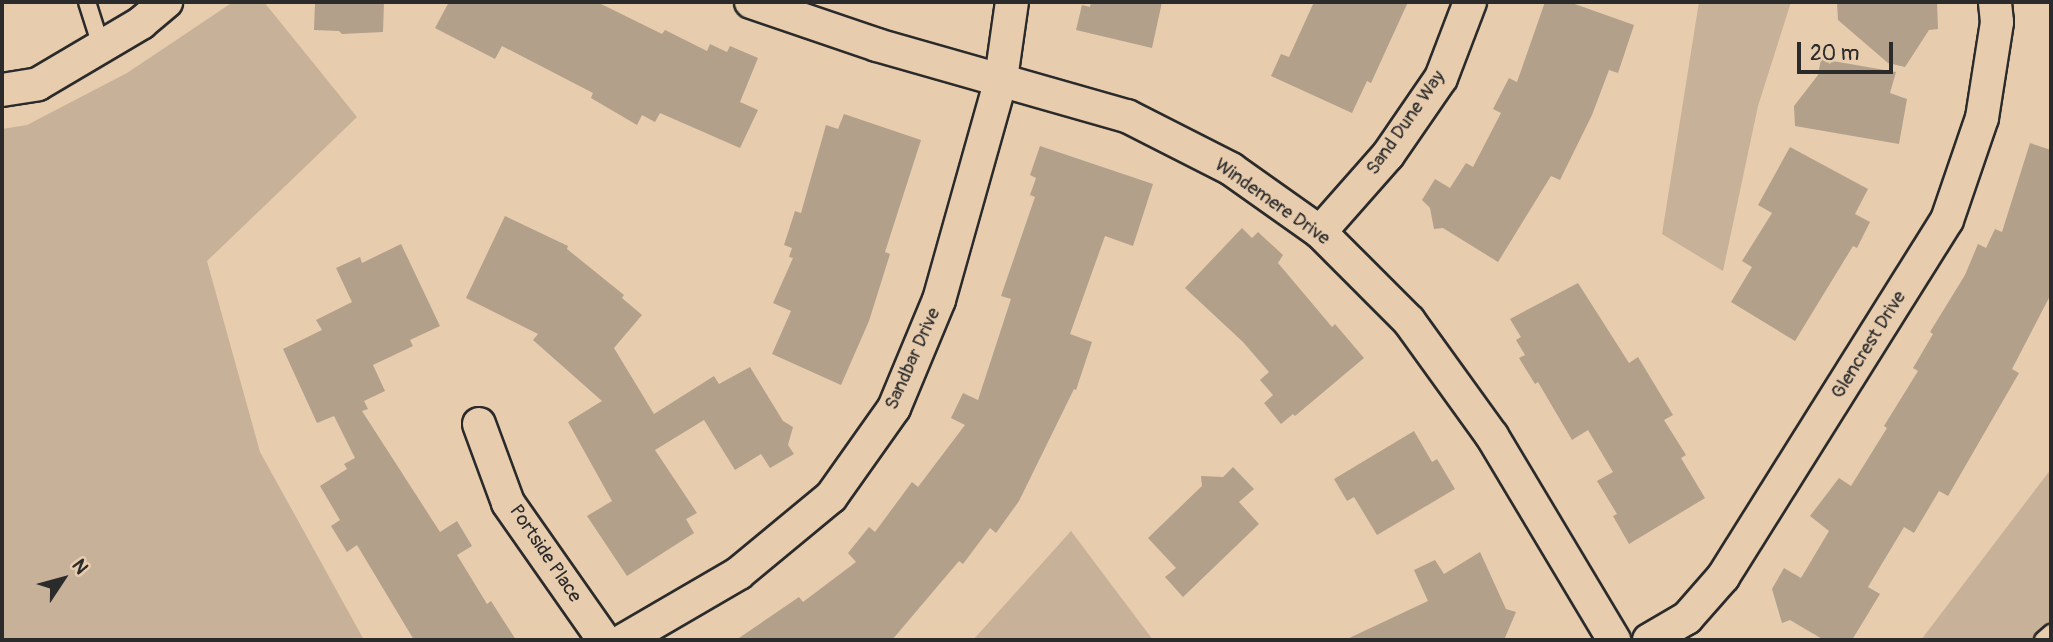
<!DOCTYPE html>
<style>
body{margin:0}
#map{position:relative;width:2053px;height:642px;overflow:hidden;background:#e7ccae;font-family:Pangolin,sans-serif}
div>[style]{position:absolute}
.green>*{inset:0;background:#c8b199}
.building>*{inset:0;background:#b2a08a}
.roads{filter:drop-shadow(2px 0 #2b2b2b) drop-shadow(-2px 0 #2b2b2b) drop-shadow(0 2px #2b2b2b) drop-shadow(0 -2px #2b2b2b)}
.service>*{height:16px;margin:-8px;padding:0 8px;transform-origin:8px;border-radius:8px;background:#e7ccae}
.minor>*{height:32px;margin:-16px;padding:0 16px;transform-origin:16px;border-radius:16px;background:#e7ccae}
span{translate:-50% -50%;white-space:nowrap;text-align:center;line-height:1.15;-webkit-text-stroke:5px #e7ccae;paint-order:stroke}
.street-label{font-size:19px;color:#2b2b2b}
.frame{position:absolute;inset:0;border:4px solid #2b2b2b;pointer-events:none}
.north{position:absolute;left:28px;top:544px;width:70px;height:70px;-webkit-text-stroke:5px #e7ccae;paint-order:stroke;rotate:54deg;font-size:19px;font-weight:700;line-height:28px;text-align:center;color:#2b2b2b}
.north::after{content:'';display:block;margin:auto;width:24px;height:32px;background:#2b2b2b;clip-path:polygon(50% 0,100% 100%,50% 72%,0 100%)}
.scale{position:absolute;left:1797px;top:42px;width:96px;height:32px;box-sizing:border-box;border:4px solid #2b2b2b;border-top:0;padding-left:9px;font-size:21px;line-height:24px;white-space:nowrap;color:#2b2b2b;-webkit-text-stroke:5px #e7ccae;paint-order:stroke}
</style>
<div id="map">
<div class="green">
<div style="clip-path:polygon(233px 2px,264px 2px,357px 117px,207px 261px,260px 452px,364px 640px,2px 640px,2px 129px,27px 125px,127px 73px)"></div>
<div style="clip-path:polygon(1699px 2px,1791px 2px,1758px 106px,1723px 271px,1662px 234px)"></div>
<div style="clip-path:polygon(2051px 469px,2051px 640px,1921px 640px)"></div>
<div style="clip-path:polygon(1071px 531px,1153px 640px,973px 640px)"></div>
</div>
<div class="building">
<div style="clip-path:polygon(315px 2px,384px 2px,383px 32px,342px 34px,339px 31px,314px 30px)"></div>
<div style="clip-path:polygon(449px 2px,597px 2px,662px 34px,665px 30px,707px 51px,710px 44px,727px 52px,730px 46px,758px 58px,740px 102px,758px 110px,740px 148px,660px 113px,655px 122px,642px 115px,637px 125px,591px 98px,593px 93px,502px 46px,495px 59px,435px 28px)"></div>
<div style="clip-path:polygon(1091px 2px,1162px 2px,1152px 48px,1076px 30px,1082px 5px,1090px 7px)"></div>
<div style="clip-path:polygon(1314px 2px,1408px 2px,1371px 83px,1367px 81px,1352px 113px,1271px 76px,1281px 54px,1289px 57px)"></div>
<div style="clip-path:polygon(1545px 2px,1569px 2px,1634px 25px,1618px 73px,1609px 70px,1592px 115px,1560px 180px,1551px 176px,1498px 262px,1443px 228px,1434px 229px,1430px 208px,1422px 200px,1435px 179px,1450px 188px,1466px 163px,1473px 167px,1501px 113px,1493px 109px,1509px 78px,1517px 82px)"></div>
<div style="clip-path:polygon(1837px 2px,1937px 2px,1938px 29px,1929px 30px,1905px 67px,1888px 63px,1838px 20px)"></div>
<div style="clip-path:polygon(1821px 59px,1896px 72px,1890px 93px,1907px 99px,1899px 144px,1795px 126px,1794px 106px,1818px 75px)"></div>
<div style="clip-path:polygon(844px 114px,921px 140px,885px 252px,890px 254px,869px 321px,841px 385px,772px 354px,791px 311px,773px 303px,793px 258px,789px 257px,792px 248px,784px 245px,795px 211px,801px 213px,826px 125px,838px 129px)"></div>
<div style="clip-path:polygon(2030px 143px,2051px 150px,2051px 294px,2012px 369px,2019px 373px,1948px 496px,1939px 491px,1914px 533px,1904px 527px,1868px 587px,1880px 594px,1852px 640px,1824px 640px,1790px 620px,1782px 623px,1772px 589px,1784px 568px,1801px 578px,1829px 531px,1810px 516px,1839px 478px,1851px 486px,1887px 428px,1884px 426px,1918px 371px,1913px 368px,1933px 334px,1930px 332px,1965px 275px,1978px 244px,1986px 248px,1995px 229px,2002px 232px)"></div>
<div style="clip-path:polygon(1040px 146px,1153px 184px,1133px 246px,1105px 236px,1070px 334px,1092px 342px,1076px 390px,1074px 389px,1019px 501px,996px 533px,990px 528px,963px 564px,959px 561px,892px 640px,736px 640px,799px 597px,803px 602px,856px 562px,848px 553px,869px 527px,875px 532px,912px 482px,918px 487px,965px 425px,951px 418px,963px 393px,978px 400px,1011px 299px,1001px 296px,1035px 197px,1030px 195px,1036px 178px,1030px 175px)"></div>
<div style="clip-path:polygon(1790px 147px,1868px 189px,1855px 214px,1870px 222px,1857px 248px,1853px 246px,1795px 341px,1731px 302px,1752px 267px,1742px 261px,1772px 213px,1758px 205px)"></div>
<div style="clip-path:polygon(505px 216px,568px 246px,567px 249px,624px 295px,622px 298px,642px 315px,614px 348px,654px 414px,714px 376px,719px 384px,750px 367px,783px 421px,793px 427px,788px 445px,794px 454px,770px 468px,761px 454px,735px 470px,704px 420px,655px 450px,697px 513px,686px 519px,694px 533px,627px 576px,587px 516px,612px 501px,568px 422px,602px 401px,533px 340px,538px 334px,466px 298px)"></div>
<div style="clip-path:polygon(1242px 228px,1252px 238px,1258px 232px,1283px 255px,1278px 263px,1332px 327px,1335px 324px,1364px 358px,1295px 416px,1293px 414px,1281px 424px,1264px 403px,1273px 395px,1260px 380px,1269px 372px,1243px 342px,1185px 288px)"></div>
<div style="clip-path:polygon(401px 244px,440px 326px,410px 340px,413px 346px,373px 365px,385px 391px,364px 401px,368px 409px,362px 411px,440px 532px,457px 521px,472px 546px,457px 555px,487px 604px,491px 601px,516px 640px,414px 640px,357px 545px,347px 552px,331px 526px,340px 520px,320px 486px,347px 469px,344px 464px,355px 458px,334px 416px,317px 423px,283px 349px,322px 330px,316px 320px,352px 302px,336px 268px,360px 257px,362px 263px)"></div>
<div style="clip-path:polygon(1578px 283px,1629px 363px,1638px 357px,1673px 415px,1664px 420px,1686px 455px,1681px 458px,1705px 498px,1629px 544px,1613px 516px,1617px 514px,1597px 481px,1613px 472px,1588px 430px,1572px 440px,1538px 382px,1535px 384px,1519px 358px,1525px 355px,1516px 340px,1521px 337px,1510px 319px)"></div>
<div style="clip-path:polygon(1414px 431px,1432px 462px,1437px 459px,1455px 489px,1377px 535px,1354px 497px,1347px 501px,1334px 479px)"></div>
<div style="clip-path:polygon(1233px 467px,1254px 489px,1239px 502px,1259px 524px,1183px 597px,1165px 577px,1176px 568px,1148px 538px,1202px 486px,1201px 476px,1223px 477px)"></div>
<div style="clip-path:polygon(1480px 552px,1506px 609px,1516px 612px,1504px 640px,1345px 640px,1428px 601px,1414px 570px,1435px 560px,1444px 574px)"></div>
</div>
<div class="roads">
<div class="service">
<div style="left:87px;top:2px;width:46px;rotate:72.3deg"></div>
<div style="left:2043px;top:640px;width:11px;rotate:-41deg"></div>
</div>
<div class="minor">
<div style="left:751px;top:2px;width:133px;rotate:18.8deg"></div>
<div style="left:877px;top:45px;width:260px;rotate:15.9deg"></div>
<div style="left:1127px;top:116px;width:117px;rotate:27deg"></div>
<div style="left:1231px;top:169px;width:109px;rotate:35.3deg"></div>
<div style="left:1320px;top:232px;width:126px;rotate:45deg"></div>
<div style="left:1409px;top:321px;width:142px;rotate:54.2deg"></div>
<div style="left:1492px;top:436px;width:238px;rotate:59.1deg"></div>
<div style="left:2px;top:90px;width:36px;rotate:-9deg"></div>
<div style="left:38px;top:84px;width:120px;rotate:-30.6deg"></div>
<div style="left:141px;top:23px;width:33px;rotate:-40deg"></div>
<div style="left:1320px;top:232px;width:103px;rotate:-48.6deg"></div>
<div style="left:1388px;top:155px;width:93px;rotate:-55.5deg"></div>
<div style="left:1441px;top:78px;width:81px;rotate:-69.1deg"></div>
<div style="left:479px;top:424px;width:84px;rotate:69.8deg"></div>
<div style="left:508px;top:503px;width:167px;rotate:55deg"></div>
<div style="left:624px;top:640px;width:133px;rotate:-30.2deg"></div>
<div style="left:739px;top:573px;width:119px;rotate:-39.6deg"></div>
<div style="left:831px;top:497px;width:109px;rotate:-54.7deg"></div>
<div style="left:894px;top:408px;width:117px;rotate:-67.4deg"></div>
<div style="left:939px;top:300px;width:230px;rotate:-74.3deg"></div>
<div style="left:1001px;top:79px;width:78px;rotate:-81.9deg"></div>
<div style="left:1649px;top:640px;width:44px;rotate:-30.1deg"></div>
<div style="left:1687px;top:618px;width:55px;rotate:-48.7deg"></div>
<div style="left:1723px;top:577px;width:421px;rotate:-57.9deg"></div>
<div style="left:1947px;top:220px;width:108px;rotate:-71.1deg"></div>
<div style="left:1982px;top:118px;width:97px;rotate:-81.1deg"></div>
<div style="left:1997px;top:22px;width:20px;rotate:-96deg"></div>
</div>
</div>
<div class="street-label">
<span style="left:1406px;top:123px;rotate:-55deg">Sand Dune Way</span>
<span style="left:1272px;top:202px;rotate:35deg">Windemere Drive</span>
<span style="left:1869px;top:345px;rotate:-58deg">Glencrest Drive</span>
<span style="left:913px;top:359px;rotate:-66deg">Sandbar Drive</span>
<span style="left:545px;top:554px;rotate:56deg">Portside Place</span>
</div>
<div class="frame"></div>
<div class="north">N</div>
<div class="scale">20 m</div>
</div>
